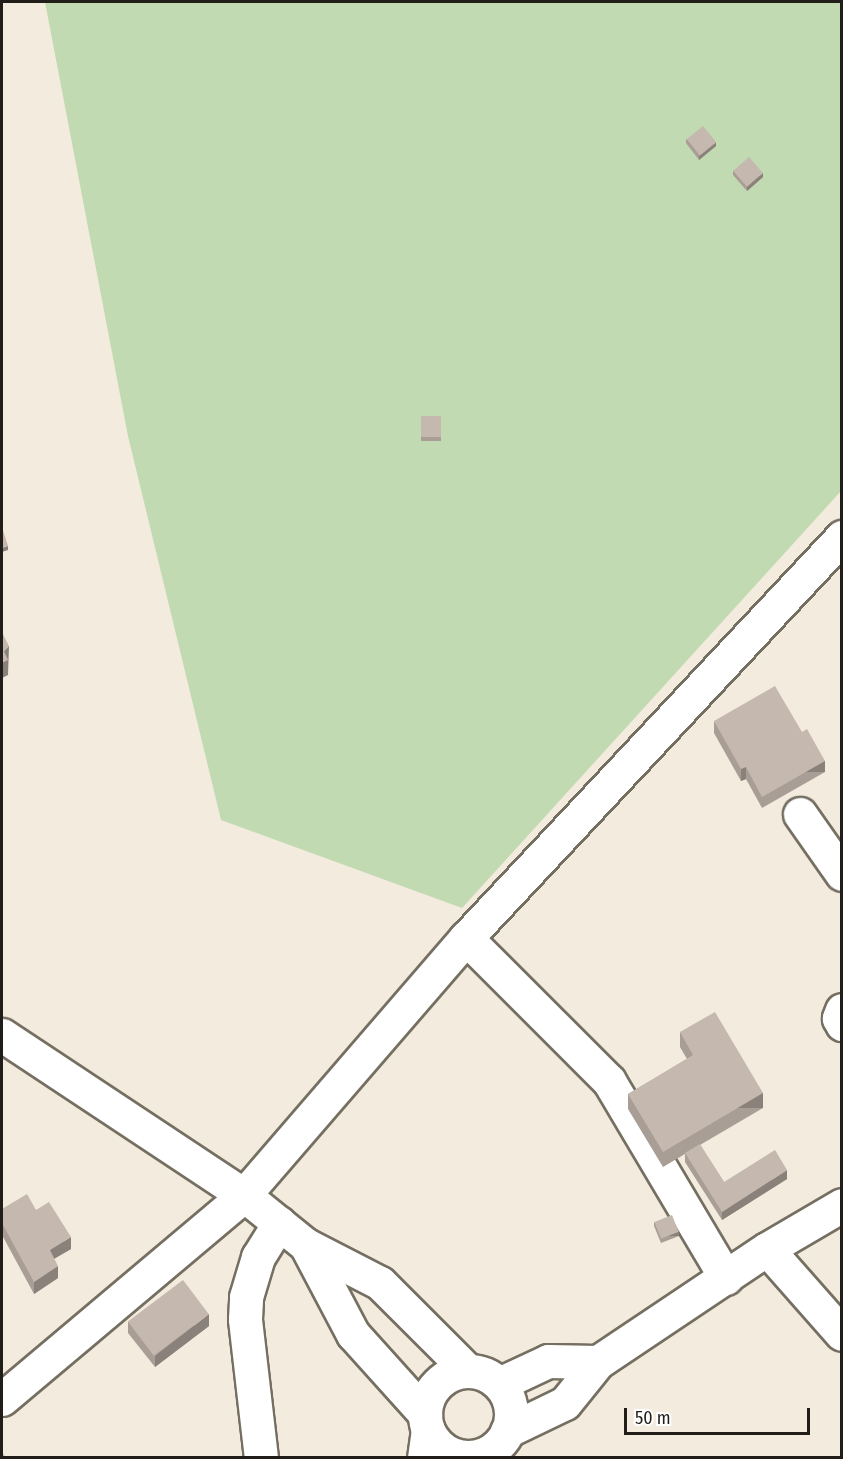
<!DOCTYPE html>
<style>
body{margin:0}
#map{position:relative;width:843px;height:1459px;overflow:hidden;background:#f3ebdd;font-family:"Fira Sans Condensed",sans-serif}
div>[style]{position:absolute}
.green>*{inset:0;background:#c1dab1}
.roads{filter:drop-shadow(2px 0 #756f62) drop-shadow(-2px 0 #756f62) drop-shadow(0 2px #756f62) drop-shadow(0 -2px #756f62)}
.minor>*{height:33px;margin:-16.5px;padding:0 16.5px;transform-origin:16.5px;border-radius:16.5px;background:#fff}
.major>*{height:33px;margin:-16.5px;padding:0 16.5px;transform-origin:16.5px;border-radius:16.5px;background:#fff}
.major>.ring{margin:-16.5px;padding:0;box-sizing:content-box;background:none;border:33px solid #fff;border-radius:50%}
.wall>*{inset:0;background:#a99e96;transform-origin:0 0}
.shaded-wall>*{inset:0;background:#8a817a;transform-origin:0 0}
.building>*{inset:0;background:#c5b8ae;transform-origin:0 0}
span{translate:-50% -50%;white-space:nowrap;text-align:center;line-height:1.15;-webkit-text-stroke:4.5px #fff;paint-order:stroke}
.frame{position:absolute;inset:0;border:3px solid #211e19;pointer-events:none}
.scale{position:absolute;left:624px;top:1408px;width:186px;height:27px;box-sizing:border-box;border:3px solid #211e19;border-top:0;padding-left:8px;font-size:18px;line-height:21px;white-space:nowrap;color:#211e19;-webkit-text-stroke:4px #fff;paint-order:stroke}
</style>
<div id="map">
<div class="green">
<div style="clip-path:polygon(45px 2px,841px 2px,841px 491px,462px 908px,221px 820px,128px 436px)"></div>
</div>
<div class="roads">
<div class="minor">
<div style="left:800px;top:814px;width:73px;rotate:55deg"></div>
<div style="left:466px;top:938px;width:202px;rotate:45deg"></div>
<div style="left:609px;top:1081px;width:229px;rotate:59.3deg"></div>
<div style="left:842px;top:1010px;width:9px;rotate:111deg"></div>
<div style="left:839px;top:1018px;width:7px;rotate:63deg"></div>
<div style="left:2px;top:1035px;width:290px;rotate:33.5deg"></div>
<div style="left:244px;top:1195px;width:80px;rotate:38.9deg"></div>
<div style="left:306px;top:1245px;width:83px;rotate:27.2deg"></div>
<div style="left:380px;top:1283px;width:124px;rotate:45deg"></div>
<div style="left:306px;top:1245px;width:101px;rotate:62.2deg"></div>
<div style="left:353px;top:1334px;width:108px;rotate:48deg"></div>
<div style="left:767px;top:1249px;width:113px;rotate:48.6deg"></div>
<div style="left:2px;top:1399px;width:317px;rotate:-40.1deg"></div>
<div style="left:244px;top:1195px;width:340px;rotate:-49.2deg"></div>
<div style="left:466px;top:938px;width:550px;rotate:-46.84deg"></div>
<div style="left:261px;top:1458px;width:140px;rotate:-96.6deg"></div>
<div style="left:245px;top:1319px;width:22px;rotate:-87deg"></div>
<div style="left:246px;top:1297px;width:42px;rotate:-73.3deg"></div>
<div style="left:258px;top:1257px;width:40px;rotate:-58deg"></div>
<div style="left:424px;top:1458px;width:28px;rotate:-82deg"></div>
<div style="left:482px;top:1458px;width:4px;rotate:-63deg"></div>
</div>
<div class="major">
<div class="ring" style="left:425px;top:1371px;width:53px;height:53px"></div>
<div style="left:499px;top:1384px;width:54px;rotate:-25.1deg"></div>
<div style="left:548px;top:1361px;width:50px;rotate:1.1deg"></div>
<div style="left:507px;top:1431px;width:64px;rotate:-25.8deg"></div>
<div style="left:565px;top:1403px;width:53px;rotate:-51.2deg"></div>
<div style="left:598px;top:1362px;width:203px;rotate:-33.8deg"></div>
<div style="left:767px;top:1249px;width:87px;rotate:-30.4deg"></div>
</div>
</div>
<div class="wall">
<div style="clip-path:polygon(686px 139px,716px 146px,699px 160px,686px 143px)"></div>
<div style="clip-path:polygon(733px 171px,763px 177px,747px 191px,733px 175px)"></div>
<div style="left:421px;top:416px;width:20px;height:25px"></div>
<div style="clip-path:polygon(714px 721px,825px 772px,762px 808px,746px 779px,741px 781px,714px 733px)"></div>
<div style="clip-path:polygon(680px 1032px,763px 1108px,700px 1145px,724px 1182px,787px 1179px,722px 1220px,685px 1162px,685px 1154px,663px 1167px,628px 1109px,628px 1094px,687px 1059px,680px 1047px)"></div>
<div style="clip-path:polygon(2px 1209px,36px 1210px,71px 1249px,54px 1259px,58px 1278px,34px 1294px,2px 1235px)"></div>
<div style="clip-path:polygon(654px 1222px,679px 1236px,661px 1243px,654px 1226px)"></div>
<div style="clip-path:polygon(128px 1322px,209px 1326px,155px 1367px,128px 1333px)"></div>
</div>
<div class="shaded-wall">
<div style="clip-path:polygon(716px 142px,716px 146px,699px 160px,699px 156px)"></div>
<div style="clip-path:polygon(763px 173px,763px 177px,747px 191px,747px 187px)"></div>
<div style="clip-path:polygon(8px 546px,8px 550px,2px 552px,2px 548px)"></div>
<div style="clip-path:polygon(9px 646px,8px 675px,2px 678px,2px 663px,4px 651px)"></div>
<div style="left:825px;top:761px;width:11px;height:73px;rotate:90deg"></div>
<div style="clip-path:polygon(746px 767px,746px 779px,741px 781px,741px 769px)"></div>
<div style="left:763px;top:1093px;width:15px;height:116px;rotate:90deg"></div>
<div style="clip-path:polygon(787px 1170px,787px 1179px,722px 1220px,722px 1212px)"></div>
<div style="left:679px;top:1232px;width:4px;height:19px;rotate:90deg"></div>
<div style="clip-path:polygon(71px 1237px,71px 1249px,50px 1261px,50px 1250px)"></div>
<div style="clip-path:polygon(58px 1266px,58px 1278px,34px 1294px,34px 1282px)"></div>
<div style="clip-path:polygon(209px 1314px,209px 1326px,155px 1367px,155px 1356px)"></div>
</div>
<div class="building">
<div style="left:703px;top:126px;width:21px;height:21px;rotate:51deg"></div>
<div style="left:749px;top:157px;width:21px;height:21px;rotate:49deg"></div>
<div style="left:421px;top:416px;width:20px;height:21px"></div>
<div style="clip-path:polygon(2px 527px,8px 546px,2px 548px)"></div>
<div style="clip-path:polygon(2px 632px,9px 646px,4px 651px,8px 660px,2px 663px)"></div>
<div style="clip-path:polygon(775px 686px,802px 732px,807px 729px,825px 761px,762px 797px,746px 767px,741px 769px,714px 721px)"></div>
<div style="clip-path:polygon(715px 1012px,763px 1093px,663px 1152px,628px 1094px,693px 1055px,680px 1032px)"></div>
<div style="clip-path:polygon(700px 1144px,724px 1182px,775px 1150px,787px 1170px,722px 1212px,685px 1153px)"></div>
<div style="clip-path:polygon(27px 1194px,36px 1210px,49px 1202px,71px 1237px,50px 1250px,58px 1266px,34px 1282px,2px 1223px,2px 1209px)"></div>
<div style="left:672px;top:1215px;width:18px;height:19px;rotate:68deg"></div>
<div style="left:183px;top:1280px;width:43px;height:69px;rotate:53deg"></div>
<div style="clip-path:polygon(2px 1452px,6px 1458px,2px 1458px)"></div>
</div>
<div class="frame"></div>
<div class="scale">50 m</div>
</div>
